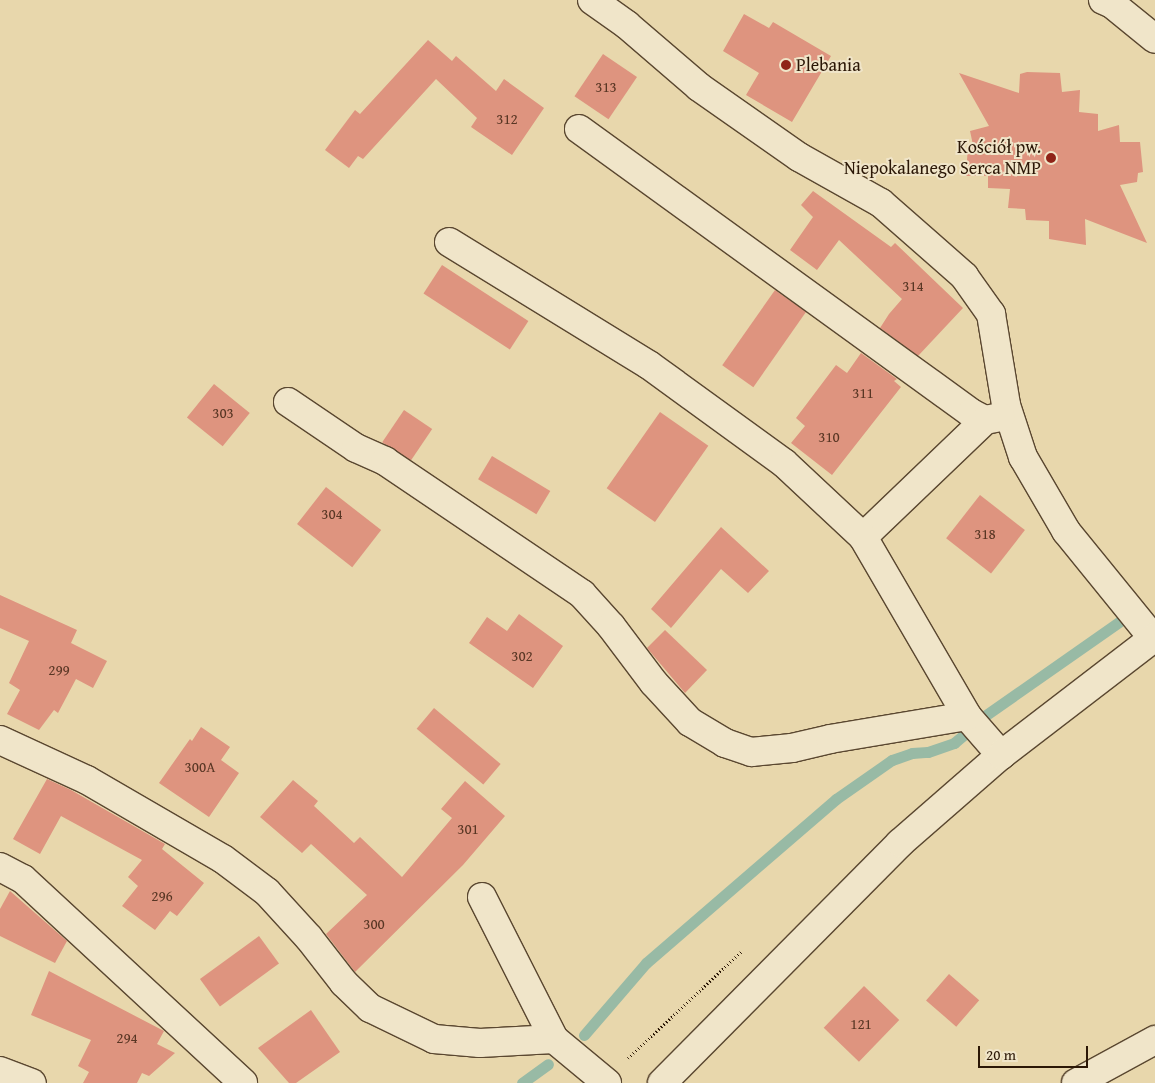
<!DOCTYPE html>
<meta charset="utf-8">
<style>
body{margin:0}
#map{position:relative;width:1155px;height:1083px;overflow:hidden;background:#e8d7ac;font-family:"Gentium Book Plus",serif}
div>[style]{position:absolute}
.stream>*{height:11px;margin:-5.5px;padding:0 5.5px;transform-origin:5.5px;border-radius:5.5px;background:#98baa5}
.building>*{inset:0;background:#de947f;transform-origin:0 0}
.path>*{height:3px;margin-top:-1.5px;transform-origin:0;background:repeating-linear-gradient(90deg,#2b1706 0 1px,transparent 0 3.5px)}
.roads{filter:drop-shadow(1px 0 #5a4730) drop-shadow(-1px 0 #5a4730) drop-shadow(0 1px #5a4730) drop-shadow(0 -1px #5a4730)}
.minor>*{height:28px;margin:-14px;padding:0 14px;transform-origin:14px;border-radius:14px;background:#f0e5c9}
.dots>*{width:14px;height:14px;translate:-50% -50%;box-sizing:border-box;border:2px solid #f0e5c9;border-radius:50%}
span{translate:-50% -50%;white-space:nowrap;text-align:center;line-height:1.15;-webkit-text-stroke:4px #f0e5c9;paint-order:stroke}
.number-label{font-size:15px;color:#583624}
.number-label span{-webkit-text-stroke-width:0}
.poi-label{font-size:18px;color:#2b1706}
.left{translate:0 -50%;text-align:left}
.right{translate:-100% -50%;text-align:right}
.scale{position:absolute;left:978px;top:1046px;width:110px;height:22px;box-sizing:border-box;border:2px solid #2b1706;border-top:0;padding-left:6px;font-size:15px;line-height:18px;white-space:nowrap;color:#2b1706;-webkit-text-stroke:4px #f0e5c9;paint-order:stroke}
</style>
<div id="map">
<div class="stream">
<div style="left:986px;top:715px;width:164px;rotate:-35deg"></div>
<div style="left:584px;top:1035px;width:95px;rotate:-49.3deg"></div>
<div style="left:646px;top:963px;width:251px;rotate:-40.8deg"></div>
<div style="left:836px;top:799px;width:68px;rotate:-34.9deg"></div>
<div style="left:892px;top:760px;width:21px;rotate:-19deg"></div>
<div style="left:912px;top:753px;width:16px;rotate:-4deg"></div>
<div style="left:928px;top:752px;width:28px;rotate:-19deg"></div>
<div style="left:954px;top:743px;width:16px;rotate:-40deg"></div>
<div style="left:522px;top:1083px;width:32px;rotate:-36deg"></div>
</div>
<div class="building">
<div style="clip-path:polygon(744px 14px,769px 28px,773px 22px,831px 56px,792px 122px,746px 95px,759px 73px,723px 51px)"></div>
<div style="clip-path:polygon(428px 40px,452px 61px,456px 56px,496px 91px,504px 79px,544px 108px,512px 155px,471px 127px,477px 118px,436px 79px,363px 159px,358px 156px,349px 168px,325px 150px,355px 110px,360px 114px)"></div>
<div style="left:603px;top:54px;width:41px;height:51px;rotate:34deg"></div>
<div style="clip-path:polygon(1027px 72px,1060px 73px,1062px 92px,1080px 90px,1079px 112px,1098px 114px,1098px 131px,1119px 125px,1120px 142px,1140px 142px,1143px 172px,1138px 173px,1137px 182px,1120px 185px,1147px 243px,1085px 219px,1086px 245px,1049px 239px,1049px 221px,1026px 220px,1025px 209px,1008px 208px,1010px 189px,988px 188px,988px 176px,966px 176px,968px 145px,973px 145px,970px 131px,989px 126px,959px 73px,1019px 93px,1020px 74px)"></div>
<div style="clip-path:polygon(813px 191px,891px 247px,895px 243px,963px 308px,918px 356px,880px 328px,889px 314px,902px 299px,839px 240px,817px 270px,790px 250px,813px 217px,801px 205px)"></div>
<div style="left:442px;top:265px;width:103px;height:34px;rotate:33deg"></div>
<div style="left:775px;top:290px;width:38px;height:92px;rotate:35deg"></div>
<div style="clip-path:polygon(861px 353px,897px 379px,894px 381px,901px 387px,832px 475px,791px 443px,805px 426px,796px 418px,836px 365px,847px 373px)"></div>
<div style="left:214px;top:384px;width:46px;height:43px;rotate:39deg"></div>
<div style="left:404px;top:410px;width:34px;height:39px;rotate:34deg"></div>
<div style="left:660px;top:412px;width:59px;height:93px;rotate:35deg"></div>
<div style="left:492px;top:456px;width:68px;height:27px;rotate:31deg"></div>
<div style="left:326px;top:487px;width:70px;height:47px;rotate:38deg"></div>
<div style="left:980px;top:495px;width:57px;height:55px;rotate:38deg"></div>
<div style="clip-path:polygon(721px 527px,769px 571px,748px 593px,721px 569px,671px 628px,651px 609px)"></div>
<div style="clip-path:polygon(0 595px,77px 630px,71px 643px,107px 661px,93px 688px,76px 679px,58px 713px,54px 710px,39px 730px,7px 714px,20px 690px,9px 683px,29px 641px,0 628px)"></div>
<div style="clip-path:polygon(519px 614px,563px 646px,533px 688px,469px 643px,487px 617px,507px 631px)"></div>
<div style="clip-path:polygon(665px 630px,707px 670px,685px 693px,647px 648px)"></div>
<div style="left:434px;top:708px;width:87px;height:27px;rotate:40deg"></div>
<div style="clip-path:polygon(201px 727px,230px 747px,221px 760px,239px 773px,209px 817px,159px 783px,190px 739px,192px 741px)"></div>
<div style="clip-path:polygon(47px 779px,71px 790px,165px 844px,162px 849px,204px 883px,177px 916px,170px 911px,155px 930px,122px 906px,138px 886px,128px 877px,142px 860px,61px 816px,40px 854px,13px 839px)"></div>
<div style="clip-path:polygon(293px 780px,318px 801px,314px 806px,354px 843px,360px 837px,402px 877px,452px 818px,441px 809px,465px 781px,505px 816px,463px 865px,355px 972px,326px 934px,367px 895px,311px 844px,302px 853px,260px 817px)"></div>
<div style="clip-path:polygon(10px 891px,67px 941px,55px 963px,0 936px,0 909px)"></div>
<div style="left:259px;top:936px;width:34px;height:73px;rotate:54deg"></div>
<div style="clip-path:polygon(49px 971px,164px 1031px,157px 1044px,175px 1053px,149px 1076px,142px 1073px,137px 1083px,83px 1083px,89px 1072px,78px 1066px,91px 1040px,31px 1015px)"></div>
<div style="left:949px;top:974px;width:40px;height:35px;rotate:41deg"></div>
<div style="left:864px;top:986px;width:49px;height:58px;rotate:44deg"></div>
<div style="clip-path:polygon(311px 1010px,340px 1052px,296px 1083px,289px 1083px,258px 1048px)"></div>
</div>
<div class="path">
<div style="left:628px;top:1058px;width:156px;rotate:-43.2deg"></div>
</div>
<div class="roads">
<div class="minor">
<div style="left:592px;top:0;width:43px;rotate:35.5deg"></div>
<div style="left:627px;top:25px;width:95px;rotate:40.7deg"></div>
<div style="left:699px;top:87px;width:122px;rotate:35deg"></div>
<div style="left:799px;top:157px;width:94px;rotate:29.3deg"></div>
<div style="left:881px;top:203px;width:111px;rotate:41.3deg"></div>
<div style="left:964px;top:276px;width:47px;rotate:54.6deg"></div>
<div style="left:991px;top:314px;width:92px;rotate:80.6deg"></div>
<div style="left:1006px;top:405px;width:55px;rotate:71.9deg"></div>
<div style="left:1023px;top:457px;width:86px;rotate:59.8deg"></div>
<div style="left:1066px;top:531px;width:138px;rotate:50.9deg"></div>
<div style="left:1103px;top:0;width:10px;rotate:24deg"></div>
<div style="left:1112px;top:4px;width:55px;rotate:39.1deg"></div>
<div style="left:579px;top:129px;width:484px;rotate:35.9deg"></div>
<div style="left:971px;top:413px;width:16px;rotate:27deg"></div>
<div style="left:985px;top:420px;width:16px;rotate:-11deg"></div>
<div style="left:449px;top:242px;width:235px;rotate:31.6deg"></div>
<div style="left:649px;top:365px;width:167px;rotate:36deg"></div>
<div style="left:784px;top:463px;width:108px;rotate:43.1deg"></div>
<div style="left:863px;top:537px;width:169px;rotate:-43.8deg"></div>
<div style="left:288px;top:402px;width:82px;rotate:34.1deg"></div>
<div style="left:356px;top:448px;width:32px;rotate:24deg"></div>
<div style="left:385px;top:461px;width:238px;rotate:34deg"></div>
<div style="left:582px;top:594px;width:43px;rotate:47.8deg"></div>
<div style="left:611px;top:626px;width:71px;rotate:53deg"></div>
<div style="left:654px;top:683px;width:53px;rotate:47.3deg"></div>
<div style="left:690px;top:722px;width:41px;rotate:31deg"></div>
<div style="left:725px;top:743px;width:28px;rotate:19deg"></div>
<div style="left:751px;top:752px;width:41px;rotate:-5.6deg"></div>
<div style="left:792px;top:748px;width:39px;rotate:-13deg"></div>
<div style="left:830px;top:739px;width:139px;rotate:-9.5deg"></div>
<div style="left:967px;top:716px;width:52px;rotate:48.9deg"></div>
<div style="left:863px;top:537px;width:207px;rotate:59.8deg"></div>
<div style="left:0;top:740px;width:96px;rotate:24.7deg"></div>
<div style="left:87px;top:780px;width:157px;rotate:30.2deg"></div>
<div style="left:223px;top:859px;width:55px;rotate:36.9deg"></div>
<div style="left:267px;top:892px;width:62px;rotate:47.6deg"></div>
<div style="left:309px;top:938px;width:57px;rotate:52.1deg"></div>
<div style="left:344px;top:983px;width:36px;rotate:44deg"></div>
<div style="left:370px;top:1008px;width:71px;rotate:25.8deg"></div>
<div style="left:434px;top:1039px;width:46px;rotate:5deg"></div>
<div style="left:480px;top:1043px;width:74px;rotate:-3.1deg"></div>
<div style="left:554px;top:1039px;width:69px;rotate:39.7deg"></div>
<div style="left:0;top:867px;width:26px;rotate:28deg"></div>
<div style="left:23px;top:879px;width:300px;rotate:42.8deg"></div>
<div style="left:482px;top:897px;width:159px;rotate:63.1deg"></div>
<div style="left:0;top:1071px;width:34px;rotate:21deg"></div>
<div style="left:662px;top:1083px;width:338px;rotate:-45.2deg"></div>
<div style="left:900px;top:843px;width:134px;rotate:-41.1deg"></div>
<div style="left:1001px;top:755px;width:194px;rotate:-37.5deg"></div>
<div style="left:1076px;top:1083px;width:90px;rotate:-28.6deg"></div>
</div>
</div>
<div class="dots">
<div style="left:786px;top:65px;background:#8f2418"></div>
<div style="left:1051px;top:158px;background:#8f2418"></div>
</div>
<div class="number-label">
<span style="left:606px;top:87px">313</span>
<span style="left:507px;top:119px">312</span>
<span style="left:913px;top:286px">314</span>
<span style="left:863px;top:393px">311</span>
<span style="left:223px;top:413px">303</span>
<span style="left:829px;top:437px">310</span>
<span style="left:332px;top:514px">304</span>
<span style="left:985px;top:534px">318</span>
<span style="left:522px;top:656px">302</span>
<span style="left:59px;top:670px">299</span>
<span style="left:200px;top:767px">300A</span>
<span style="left:468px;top:829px">301</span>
<span style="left:162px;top:896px">296</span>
<span style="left:374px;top:924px">300</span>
<span style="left:861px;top:1024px">121</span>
<span style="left:127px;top:1038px">294</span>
</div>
<div class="poi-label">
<span class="left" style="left:796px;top:65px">Plebania</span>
<span class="right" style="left:1041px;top:158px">Kościół pw.<br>Niepokalanego Serca NMP</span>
</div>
<div class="scale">20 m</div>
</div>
